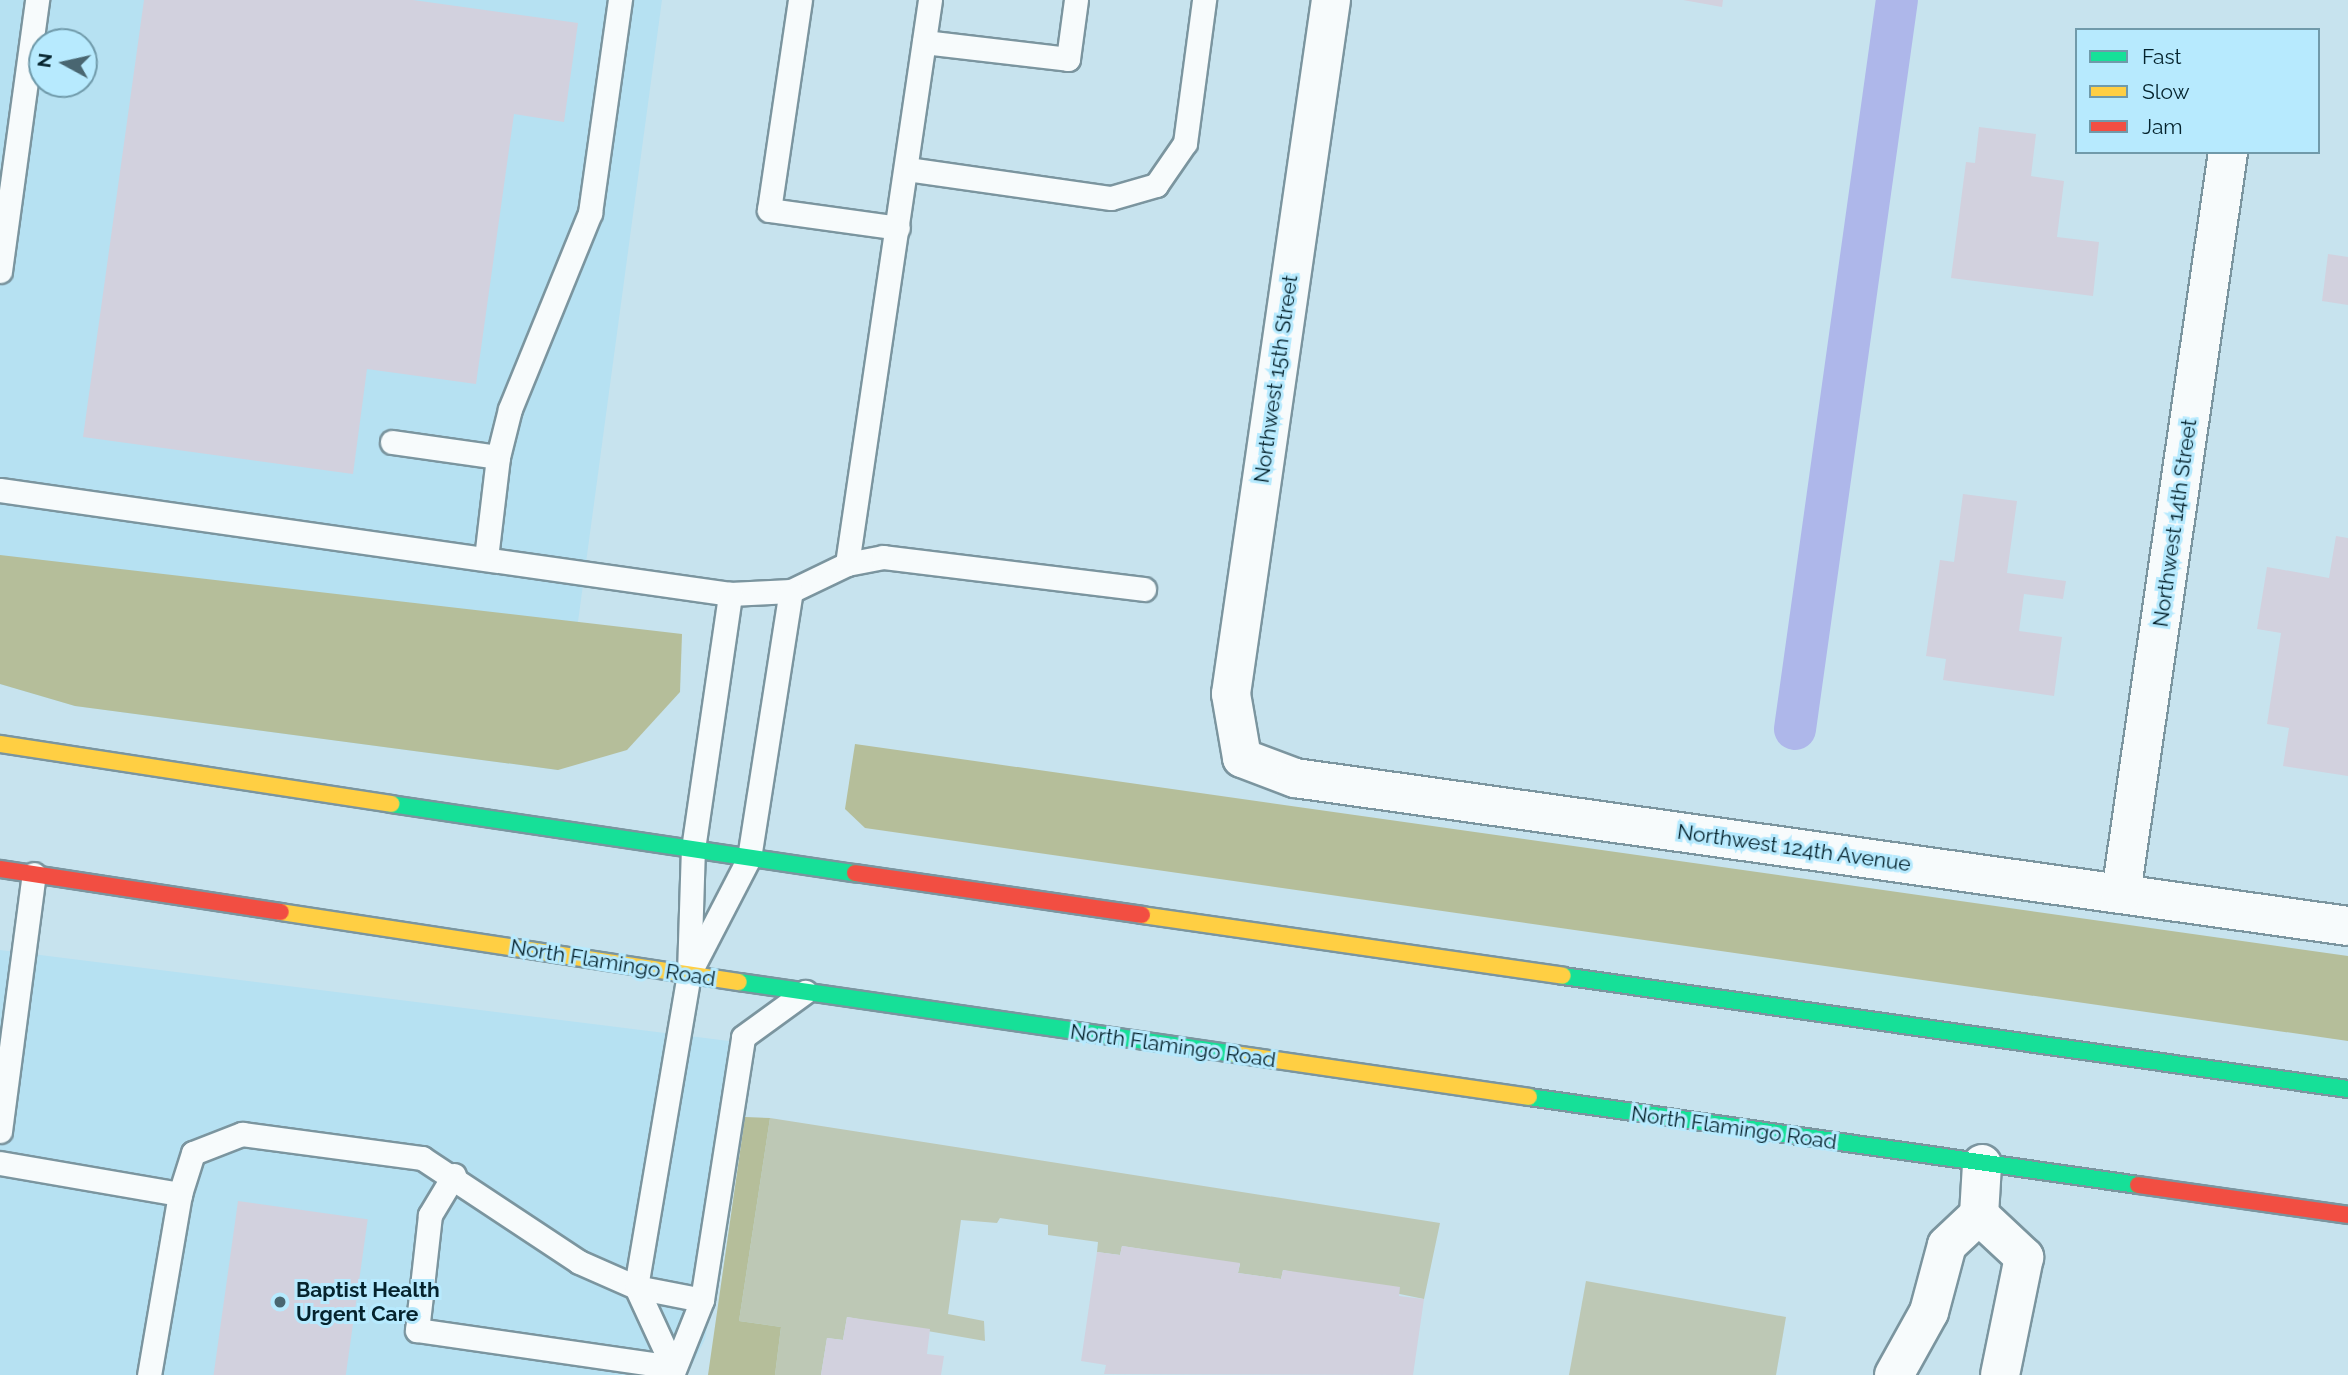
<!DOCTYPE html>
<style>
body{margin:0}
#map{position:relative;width:2348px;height:1375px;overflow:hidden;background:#c7e3ee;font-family:Raleway,sans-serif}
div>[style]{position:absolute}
.built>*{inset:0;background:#b6e1f2}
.green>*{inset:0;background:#bdc8b5}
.forest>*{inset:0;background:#b5be9a}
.canal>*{height:42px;margin:-21px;padding:0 21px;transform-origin:21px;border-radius:21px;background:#aeb7ea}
.building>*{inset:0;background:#d2d1de;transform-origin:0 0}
.roads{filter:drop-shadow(2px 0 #7b959f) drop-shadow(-2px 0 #7b959f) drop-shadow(0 2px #7b959f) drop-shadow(0 -2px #7b959f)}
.lane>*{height:23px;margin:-11.5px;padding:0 11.5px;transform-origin:11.5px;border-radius:11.5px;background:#f7fbfc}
.street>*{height:38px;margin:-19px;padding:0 19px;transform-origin:19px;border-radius:19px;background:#f7fbfc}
.fast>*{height:16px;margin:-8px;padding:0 8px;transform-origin:8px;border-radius:8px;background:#16e098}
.slow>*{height:16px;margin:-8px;padding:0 8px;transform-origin:8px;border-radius:8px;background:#ffcf43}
.jam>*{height:16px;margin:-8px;padding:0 8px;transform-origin:8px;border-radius:8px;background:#f24e42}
.dots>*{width:19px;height:19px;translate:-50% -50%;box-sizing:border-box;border:4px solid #b7eafe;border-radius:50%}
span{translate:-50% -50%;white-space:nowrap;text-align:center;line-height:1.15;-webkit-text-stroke:6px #b7eafe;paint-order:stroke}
.street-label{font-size:21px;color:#05232d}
.poi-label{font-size:21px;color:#05232d;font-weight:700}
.left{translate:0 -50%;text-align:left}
.legend{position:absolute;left:2075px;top:28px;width:245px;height:126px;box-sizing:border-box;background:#b7eafe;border:2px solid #709aaa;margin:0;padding:9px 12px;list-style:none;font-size:21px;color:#05232d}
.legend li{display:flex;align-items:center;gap:14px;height:35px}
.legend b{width:35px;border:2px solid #709aaa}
.north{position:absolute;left:28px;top:28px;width:70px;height:70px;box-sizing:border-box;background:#b7eafe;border:2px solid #709aaa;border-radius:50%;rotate:278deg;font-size:19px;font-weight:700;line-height:28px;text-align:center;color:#05232d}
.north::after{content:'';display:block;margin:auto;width:24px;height:32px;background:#496671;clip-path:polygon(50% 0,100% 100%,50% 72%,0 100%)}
</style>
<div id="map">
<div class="built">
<div style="clip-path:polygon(evenodd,0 0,662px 0,558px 770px,75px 706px,0 684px,0 0,42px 42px,84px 42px,84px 84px,42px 84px,42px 42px)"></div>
<div style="clip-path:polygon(0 950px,753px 1044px,705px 1339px,687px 1375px,0 1375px)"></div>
</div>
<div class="green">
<div style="clip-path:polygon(770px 1118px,1440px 1223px,1424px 1299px,1283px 1270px,1281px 1279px,1238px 1273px,1240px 1264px,1122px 1246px,1120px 1255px,1097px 1252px,1098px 1242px,1048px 1235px,1048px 1225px,1000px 1218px,997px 1223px,961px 1220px,948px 1314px,984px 1321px,985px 1341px,847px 1317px,843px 1340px,827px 1338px,821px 1375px,775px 1375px,781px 1327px,739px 1321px)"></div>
<div style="clip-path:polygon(1586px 1281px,1786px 1317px,1776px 1375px,1569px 1375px)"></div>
</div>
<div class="forest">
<div style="clip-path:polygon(0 555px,682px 634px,680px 692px,627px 750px,558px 770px,75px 706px,0 684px)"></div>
<div style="clip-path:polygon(855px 744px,2348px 956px,2348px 1041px,865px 828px,845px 809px)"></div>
<div style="clip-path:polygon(745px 1117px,770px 1118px,739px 1321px,781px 1327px,775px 1375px,708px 1375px)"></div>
</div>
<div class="canal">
<div style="left:1795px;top:729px;width:736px;rotate:-82.04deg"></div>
</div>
<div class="building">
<div style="clip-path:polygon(144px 0,413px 0,578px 23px,564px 122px,514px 114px,476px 384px,367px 369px,353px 474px,83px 437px)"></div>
<div style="clip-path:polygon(1683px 0,1723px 0,1722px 7px)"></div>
<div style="clip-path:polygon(1979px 127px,2036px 134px,2031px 176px,2064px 181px,2057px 237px,2099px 242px,2093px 296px,1951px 278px,1966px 162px,1975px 163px)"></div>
<div style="clip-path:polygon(2328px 254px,2348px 257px,2348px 305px,2322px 301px)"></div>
<div style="clip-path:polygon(1963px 494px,2017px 501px,2007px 573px,2066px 581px,2063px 599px,2024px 594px,2019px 631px,2062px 637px,2054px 696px,1943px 680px,1946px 659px,1926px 656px,1940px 560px,1954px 562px)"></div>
<div style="clip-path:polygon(2336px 536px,2348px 538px,2348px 776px,2283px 766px,2289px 728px,2267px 724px,2281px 633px,2257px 629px,2267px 567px,2329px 578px)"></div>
<div style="left:238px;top:1201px;width:131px;height:176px;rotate:8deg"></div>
<div style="clip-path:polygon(1122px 1246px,1240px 1263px,1238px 1273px,1281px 1279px,1283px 1270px,1400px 1287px,1399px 1296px,1424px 1299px,1413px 1375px,1104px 1374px,1106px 1365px,1081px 1361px,1097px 1252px,1120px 1255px)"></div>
<div style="clip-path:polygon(847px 1317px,930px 1329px,927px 1354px,944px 1356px,941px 1375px,821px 1375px,827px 1338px,843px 1340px)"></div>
</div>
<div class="roads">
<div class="lane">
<div style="left:800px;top:0;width:212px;rotate:98.4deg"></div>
<div style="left:769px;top:210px;width:130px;rotate:7.9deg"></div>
<div style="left:924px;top:42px;width:145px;rotate:6.7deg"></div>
<div style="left:1068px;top:59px;width:60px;rotate:-82.3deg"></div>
<div style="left:907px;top:169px;width:206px;rotate:8.1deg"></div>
<div style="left:1111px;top:198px;width:47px;rotate:-16.1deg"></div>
<div style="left:1156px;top:185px;width:51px;rotate:-55.4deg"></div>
<div style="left:1185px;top:143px;width:144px;rotate:-82.4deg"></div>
<div style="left:0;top:271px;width:274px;rotate:-82.2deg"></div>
<div style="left:392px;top:442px;width:107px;rotate:8.1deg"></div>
<div style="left:0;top:490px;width:737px;rotate:8.11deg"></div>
<div style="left:730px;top:594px;width:61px;rotate:-2.8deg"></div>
<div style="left:791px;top:591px;width:62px;rotate:-25.7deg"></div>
<div style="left:847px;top:564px;width:570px;rotate:-81.63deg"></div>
<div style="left:486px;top:558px;width:102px;rotate:-83.2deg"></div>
<div style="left:498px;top:457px;width:49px;rotate:-76deg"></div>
<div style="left:510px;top:409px;width:212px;rotate:-67.8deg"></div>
<div style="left:590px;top:213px;width:215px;rotate:-82deg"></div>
<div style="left:847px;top:564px;width:37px;rotate:-11deg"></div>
<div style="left:883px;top:557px;width:263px;rotate:7deg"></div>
<div style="left:693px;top:966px;width:122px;rotate:-62.6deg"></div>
<div style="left:749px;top:858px;width:270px;rotate:-81.1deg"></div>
<div style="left:0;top:1131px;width:259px;rotate:-82.5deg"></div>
<div style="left:0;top:1163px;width:183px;rotate:9.8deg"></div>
<div style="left:180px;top:1194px;width:184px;rotate:99.7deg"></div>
<div style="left:454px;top:1175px;width:47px;rotate:121deg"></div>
<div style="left:430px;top:1215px;width:116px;rotate:96.4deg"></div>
<div style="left:417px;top:1330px;width:259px;rotate:8.2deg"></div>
<div style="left:180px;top:1194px;width:43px;rotate:-72.4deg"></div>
<div style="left:193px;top:1153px;width:53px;rotate:-21.2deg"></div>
<div style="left:242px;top:1134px;width:182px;rotate:7.6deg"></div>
<div style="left:422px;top:1158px;width:188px;rotate:33.5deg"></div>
<div style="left:579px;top:1262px;width:62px;rotate:23.7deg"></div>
<div style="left:636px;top:1287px;width:67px;rotate:11.1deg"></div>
<div style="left:673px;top:1367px;width:88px;rotate:-114.8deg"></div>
<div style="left:636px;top:1287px;width:317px;rotate:-80.4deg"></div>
<div style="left:689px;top:974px;width:125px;rotate:-88.2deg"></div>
<div style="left:693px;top:849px;width:258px;rotate:-81.7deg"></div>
<div style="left:672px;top:1375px;width:81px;rotate:-68.2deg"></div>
<div style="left:702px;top:1300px;width:266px;rotate:-81.1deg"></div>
<div style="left:743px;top:1037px;width:77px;rotate:-36deg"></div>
</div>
<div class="street">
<div style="left:1331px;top:0;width:701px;rotate:98.2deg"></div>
<div style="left:1231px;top:694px;width:65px;rotate:80.2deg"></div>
<div style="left:1242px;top:758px;width:57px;rotate:20.7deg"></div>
<div style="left:1295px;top:778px;width:1063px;rotate:8deg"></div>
<div style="left:2121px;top:894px;width:750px;rotate:-81.79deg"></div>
<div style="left:1979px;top:1215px;width:62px;rotate:43deg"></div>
<div style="left:2024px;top:1257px;width:120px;rotate:101.5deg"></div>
<div style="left:1894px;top:1375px;width:72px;rotate:-60.9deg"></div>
<div style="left:1929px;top:1312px;width:69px;rotate:-75deg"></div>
<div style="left:1947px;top:1245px;width:44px;rotate:-43.2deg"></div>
<div style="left:1979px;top:1215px;width:51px;rotate:-86.6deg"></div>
</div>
<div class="fast">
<div style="left:391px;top:804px;width:469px;rotate:8.5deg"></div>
<div style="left:1563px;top:976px;width:793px;rotate:8.19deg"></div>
<div style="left:739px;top:982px;width:501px;rotate:8.26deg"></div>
<div style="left:1529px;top:1097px;width:615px;rotate:8.22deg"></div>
</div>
<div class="slow">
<div style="left:0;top:744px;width:396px;rotate:8.7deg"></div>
<div style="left:281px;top:912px;width:463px;rotate:8.7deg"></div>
<div style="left:1142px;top:915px;width:425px;rotate:8.2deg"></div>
<div style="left:1235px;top:1054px;width:297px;rotate:8.3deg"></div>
</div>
<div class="jam">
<div style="left:0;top:869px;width:284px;rotate:8.7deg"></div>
<div style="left:855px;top:873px;width:290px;rotate:8.3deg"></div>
<div style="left:2138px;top:1185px;width:212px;rotate:8.1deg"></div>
</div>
</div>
<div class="dots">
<div style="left:280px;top:1302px;background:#496671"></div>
</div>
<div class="street-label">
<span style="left:1276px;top:379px;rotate:-82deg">Northwest 15th Street</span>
<span style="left:2175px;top:523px;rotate:-82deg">Northwest 14th Street</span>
<span style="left:1794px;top:848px;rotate:8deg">Northwest 124th Avenue</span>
<span style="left:613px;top:963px;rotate:9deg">North Flamingo Road</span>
<span style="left:1173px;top:1046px;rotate:8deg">North Flamingo Road</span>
<span style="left:1734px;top:1128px;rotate:8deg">North Flamingo Road</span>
</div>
<div class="poi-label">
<span class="left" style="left:296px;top:1302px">Baptist Health<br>Urgent Care</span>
</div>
<ul class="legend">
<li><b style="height:9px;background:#16e098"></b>Fast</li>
<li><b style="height:9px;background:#ffcf43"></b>Slow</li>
<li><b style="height:9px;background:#f24e42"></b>Jam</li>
</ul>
<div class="north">N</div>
</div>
